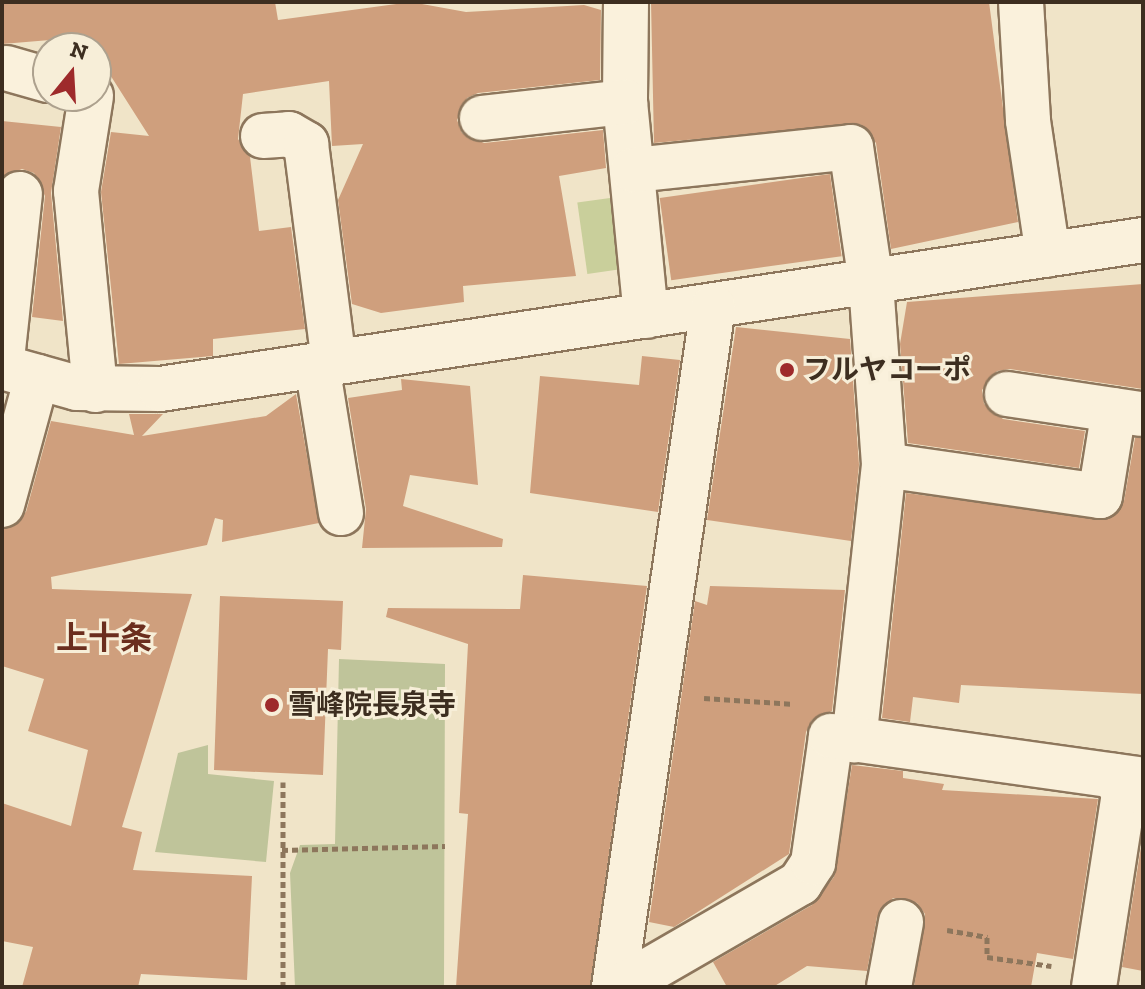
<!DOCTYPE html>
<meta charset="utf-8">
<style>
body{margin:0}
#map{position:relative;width:1145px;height:989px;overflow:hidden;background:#f0e4c8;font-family:"Zilla Slab","Noto Sans JP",serif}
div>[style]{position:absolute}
.green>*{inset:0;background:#c9cf9b;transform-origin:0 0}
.cemetery>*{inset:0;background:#bfc49a}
.building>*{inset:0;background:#cf9f7d;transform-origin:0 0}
.path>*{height:5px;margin-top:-2.5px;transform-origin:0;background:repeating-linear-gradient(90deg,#8d765c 0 6px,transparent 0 10px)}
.roads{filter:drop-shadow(2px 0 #8d765c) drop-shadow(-2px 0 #8d765c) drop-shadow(0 2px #8d765c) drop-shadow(0 -2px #8d765c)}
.minor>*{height:44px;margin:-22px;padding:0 22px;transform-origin:22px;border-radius:22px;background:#faf1dc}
.dots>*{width:22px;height:22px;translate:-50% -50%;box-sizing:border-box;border:4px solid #f7eed8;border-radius:50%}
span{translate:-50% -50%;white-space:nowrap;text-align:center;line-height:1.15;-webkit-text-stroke:6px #f7eed8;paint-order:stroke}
.poi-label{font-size:28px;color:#3d2e20;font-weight:700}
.left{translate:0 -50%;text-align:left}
.quarter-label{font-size:32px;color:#6b2e1e;font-weight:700}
.frame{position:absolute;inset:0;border:4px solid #3d2e20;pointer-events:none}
.north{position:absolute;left:32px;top:32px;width:80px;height:80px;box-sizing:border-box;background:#f7eed8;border:2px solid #ada18e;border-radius:50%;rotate:18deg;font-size:22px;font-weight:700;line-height:32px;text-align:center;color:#3d2e20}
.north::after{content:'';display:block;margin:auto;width:28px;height:36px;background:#9e2a2b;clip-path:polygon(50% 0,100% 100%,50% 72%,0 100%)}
</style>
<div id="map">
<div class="green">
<div style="left:610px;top:198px;width:72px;height:33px;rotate:82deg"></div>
</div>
<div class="cemetery">
<div style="clip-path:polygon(339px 659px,445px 664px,444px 987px,295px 987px,290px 873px,300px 845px,335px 844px)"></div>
<div style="clip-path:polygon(208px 745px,208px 774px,274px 781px,266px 862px,155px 852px,178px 753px)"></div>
</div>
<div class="building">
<div style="clip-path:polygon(2px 2px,275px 2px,278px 20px,411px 2px,466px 12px,584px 5px,601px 10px,600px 80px,478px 93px,467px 98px,457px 120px,462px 133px,484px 143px,603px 130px,606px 168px,559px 176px,576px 276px,463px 286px,464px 302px,381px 313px,352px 304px,338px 200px,363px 144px,332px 146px,329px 81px,243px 94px,238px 139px,250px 157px,259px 231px,291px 227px,305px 329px,213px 339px,213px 356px,119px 364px,101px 192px,111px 132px,149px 136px,86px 37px,2px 44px)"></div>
<div style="clip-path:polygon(651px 2px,989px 2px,1018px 222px,891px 249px,876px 143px,860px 124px,654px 143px)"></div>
<div style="clip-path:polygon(2px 121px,61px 127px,51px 193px,63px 321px,32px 317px,45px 196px,34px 173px,22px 169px,2px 177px)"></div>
<div style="left:830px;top:174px;width:83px;height:172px;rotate:82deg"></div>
<div style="clip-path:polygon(1143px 284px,1143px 389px,1010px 369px,997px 371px,982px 390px,984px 404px,1003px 419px,1085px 431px,1079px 468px,908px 443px,900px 344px,907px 302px)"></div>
<div style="clip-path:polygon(736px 327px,850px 339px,859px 465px,851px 541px,707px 520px)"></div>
<div style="clip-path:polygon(642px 356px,680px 360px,658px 512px,530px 493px,540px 376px,639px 385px)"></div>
<div style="clip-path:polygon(401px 379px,470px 386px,478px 485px,410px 475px,403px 506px,503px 539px,502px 547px,362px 548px,366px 509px,348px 398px,402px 390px)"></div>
<div style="clip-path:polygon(296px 394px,319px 523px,222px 542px,223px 520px,215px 518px,207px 545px,51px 577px,52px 589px,192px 594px,122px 827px,142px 832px,133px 870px,252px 876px,247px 980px,141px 974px,138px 987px,22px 987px,33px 947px,2px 941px,2px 803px,71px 826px,88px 750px,28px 731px,44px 679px,2px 666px,2px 529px,26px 512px,51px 421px,134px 435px,129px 414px,163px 414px,142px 436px,266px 416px)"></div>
<div style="clip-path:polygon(1135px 438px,1143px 438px,1143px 694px,961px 685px,959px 703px,913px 697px,910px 722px,882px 718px,906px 493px,1108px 519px,1124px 501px)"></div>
<div style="clip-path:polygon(523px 575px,647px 586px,590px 987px,456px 987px,468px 814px,459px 813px,468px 644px,386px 617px,388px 608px,520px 609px)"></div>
<div style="clip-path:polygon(710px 586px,845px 590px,832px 711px,812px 720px,806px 732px,789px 854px,674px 927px,649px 922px,695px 601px,707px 605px)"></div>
<div style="clip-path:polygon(220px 596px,343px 601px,341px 650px,328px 649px,323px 775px,214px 770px)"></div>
<div style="clip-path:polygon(852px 765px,903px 771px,903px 778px,944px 784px,942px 790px,1098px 799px,1073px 959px,1037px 953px,1031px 987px,914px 987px,925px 914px,917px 903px,893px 898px,877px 917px,867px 971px,807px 966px,773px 987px,727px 987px,713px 962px,812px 905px,834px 877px)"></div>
<div style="clip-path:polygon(1143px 834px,1143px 971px,1122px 967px)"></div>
</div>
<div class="path">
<div style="left:704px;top:698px;width:90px;rotate:3.8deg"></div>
<div style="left:283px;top:782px;width:205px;rotate:90deg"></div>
<div style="left:282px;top:850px;width:163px;rotate:-1.4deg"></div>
<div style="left:947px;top:930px;width:41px;rotate:9.9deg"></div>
<div style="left:987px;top:937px;width:20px;rotate:90deg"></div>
<div style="left:987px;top:957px;width:65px;rotate:8deg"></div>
</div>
<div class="roads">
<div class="minor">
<div style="left:626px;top:2px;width:100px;rotate:90.6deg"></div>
<div style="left:625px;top:102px;width:215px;rotate:84.4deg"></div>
<div style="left:1021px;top:2px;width:119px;rotate:86.6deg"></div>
<div style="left:1028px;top:121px;width:135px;rotate:81.5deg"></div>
<div style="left:6px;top:68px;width:44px;rotate:15.9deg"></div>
<div style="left:91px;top:96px;width:96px;rotate:99deg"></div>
<div style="left:76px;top:191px;width:200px;rotate:84.5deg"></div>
<div style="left:482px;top:118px;width:144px;rotate:-6.4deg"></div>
<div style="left:263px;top:136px;width:26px;rotate:-4deg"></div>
<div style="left:289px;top:134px;width:20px;rotate:30deg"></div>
<div style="left:306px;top:144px;width:220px;rotate:82.7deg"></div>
<div style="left:633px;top:170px;width:219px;rotate:-6deg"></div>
<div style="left:851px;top:147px;width:137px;rotate:81.6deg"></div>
<div style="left:871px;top:283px;width:182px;rotate:85.9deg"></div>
<div style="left:884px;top:465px;width:277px;rotate:96.2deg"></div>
<div style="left:2px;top:359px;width:166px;rotate:-83.8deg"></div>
<div style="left:317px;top:365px;width:150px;rotate:80.8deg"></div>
<div style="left:2px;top:367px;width:78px;rotate:15.6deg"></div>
<div style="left:77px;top:388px;width:83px;rotate:0.7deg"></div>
<div style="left:160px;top:389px;width:994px;rotate:-8.62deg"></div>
<div style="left:1007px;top:394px;width:135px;rotate:8.5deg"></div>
<div style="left:884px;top:465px;width:218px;rotate:8.2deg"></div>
<div style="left:1100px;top:496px;width:87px;rotate:-80.8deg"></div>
<div style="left:2px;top:505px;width:133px;rotate:-74.7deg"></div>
<div style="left:614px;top:987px;width:687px;rotate:-81.72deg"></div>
<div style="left:620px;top:987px;width:208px;rotate:-30deg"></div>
<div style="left:800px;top:883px;width:24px;rotate:-57deg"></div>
<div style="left:813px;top:863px;width:128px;rotate:-81.9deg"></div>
<div style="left:831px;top:736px;width:315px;rotate:8deg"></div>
<div style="left:889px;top:987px;width:66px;rotate:-79.5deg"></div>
<div style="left:1094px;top:987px;width:196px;rotate:-81.2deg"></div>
<div style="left:1124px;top:793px;width:20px;rotate:-120deg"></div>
</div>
</div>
<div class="dots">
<div style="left:787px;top:370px;background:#9e2a2b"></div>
<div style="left:272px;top:705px;background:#9e2a2b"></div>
</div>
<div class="poi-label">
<span class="left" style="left:803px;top:370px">フルヤコーポ</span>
<span class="left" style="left:288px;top:705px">雪峰院長泉寺</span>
</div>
<div class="quarter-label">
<span style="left:104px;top:638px">上十条</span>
</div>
<div class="frame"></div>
<div class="north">N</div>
</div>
